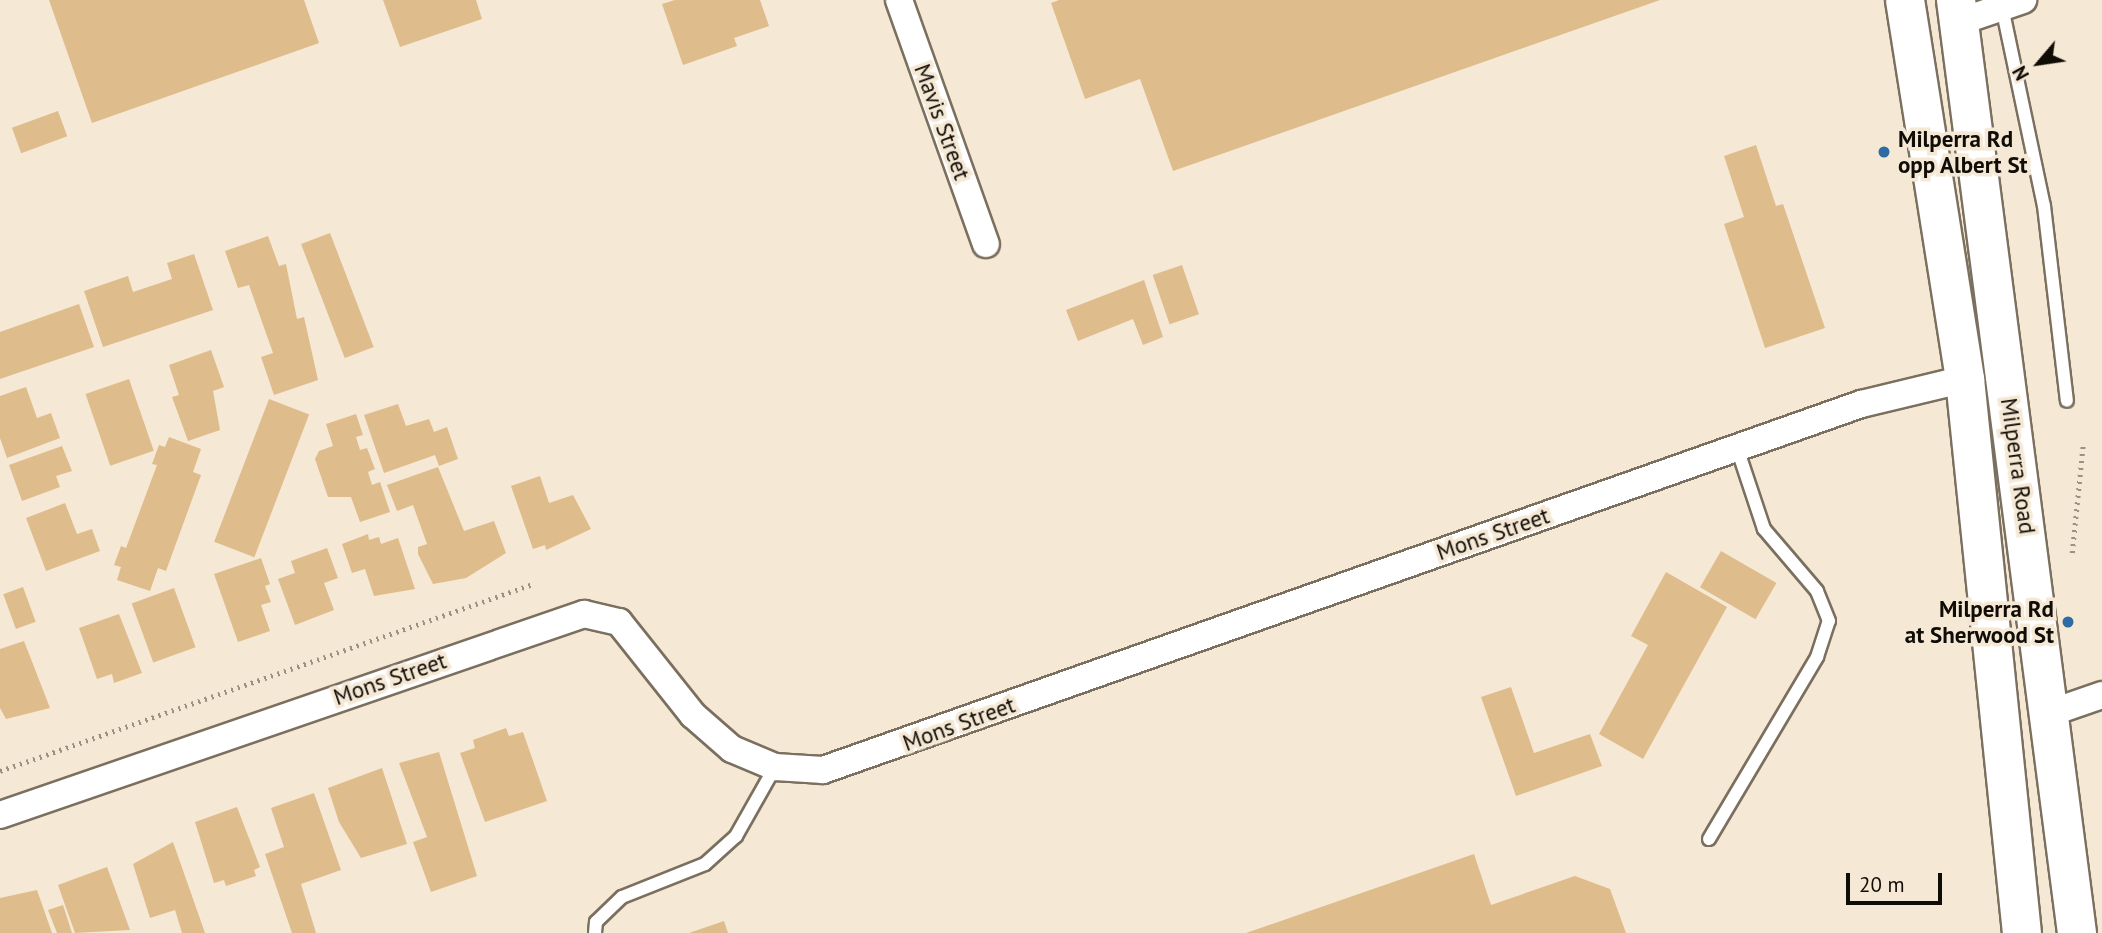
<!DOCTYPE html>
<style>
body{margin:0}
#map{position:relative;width:2102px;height:933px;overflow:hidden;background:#f5e8d5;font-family:"PT Sans",sans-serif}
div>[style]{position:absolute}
.building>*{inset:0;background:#dfbc8b;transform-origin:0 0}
.path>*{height:4.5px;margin-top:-2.25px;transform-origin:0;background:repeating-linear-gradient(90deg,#9a9183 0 2px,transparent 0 7px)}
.roads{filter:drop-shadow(2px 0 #7b6f5f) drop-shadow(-2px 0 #7b6f5f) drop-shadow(0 2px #7b6f5f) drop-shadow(0 -2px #7b6f5f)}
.lane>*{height:12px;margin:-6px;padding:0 6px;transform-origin:6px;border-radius:6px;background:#fff}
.street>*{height:26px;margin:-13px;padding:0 13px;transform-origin:13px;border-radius:13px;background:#fff}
.highway>*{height:38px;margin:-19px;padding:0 19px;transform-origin:19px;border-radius:19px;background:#fff}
.dots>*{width:19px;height:19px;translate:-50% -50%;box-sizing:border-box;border:4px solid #f5e8d5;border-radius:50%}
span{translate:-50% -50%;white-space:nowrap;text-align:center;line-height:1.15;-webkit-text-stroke:7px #f5e8d5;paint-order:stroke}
.street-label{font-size:23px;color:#100c06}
.poi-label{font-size:23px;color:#100c06;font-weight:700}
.left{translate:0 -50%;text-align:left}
.right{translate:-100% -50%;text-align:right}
.north{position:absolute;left:2004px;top:28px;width:70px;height:70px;-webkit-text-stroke:5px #f5e8d5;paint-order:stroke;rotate:241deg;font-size:19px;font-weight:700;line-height:28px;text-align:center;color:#100c06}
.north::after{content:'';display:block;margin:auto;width:24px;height:32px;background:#100c06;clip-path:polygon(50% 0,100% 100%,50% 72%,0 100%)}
.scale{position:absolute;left:1846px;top:873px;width:96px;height:32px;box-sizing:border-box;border:4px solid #100c06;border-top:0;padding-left:9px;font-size:21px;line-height:24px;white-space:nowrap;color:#100c06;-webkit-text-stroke:5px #f5e8d5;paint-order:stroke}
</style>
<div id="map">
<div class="building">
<div style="clip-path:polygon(49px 0,304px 0,319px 43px,92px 123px)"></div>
<div style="clip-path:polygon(383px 0,476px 0,482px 19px,400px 47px)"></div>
<div style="clip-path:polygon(675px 0,760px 0,769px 26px,734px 38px,737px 46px,683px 65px,662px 4px)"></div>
<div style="clip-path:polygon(1059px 0,1660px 0,1173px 171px,1140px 79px,1085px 99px,1051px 3px)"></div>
<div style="left:58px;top:111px;width:27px;height:49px;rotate:70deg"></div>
<div style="clip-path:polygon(1756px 145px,1776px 206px,1783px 204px,1825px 328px,1765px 348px,1724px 224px,1744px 217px,1724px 156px)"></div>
<div style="left:330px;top:233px;width:122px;height:31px;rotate:69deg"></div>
<div style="clip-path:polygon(268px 236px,279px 266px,286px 264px,297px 319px,304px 317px,318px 380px,274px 395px,261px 357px,273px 353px,249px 285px,238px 288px,225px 251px)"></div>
<div style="clip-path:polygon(194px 254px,213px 310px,103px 347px,84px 291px,128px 276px,133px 292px,172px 279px,167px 263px)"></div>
<div style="left:1182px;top:265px;width:52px;height:31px;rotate:71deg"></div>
<div style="clip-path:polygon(1144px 280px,1163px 337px,1143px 345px,1133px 319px,1078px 341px,1066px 310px)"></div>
<div style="clip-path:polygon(79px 304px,94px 347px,0 379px,0 332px)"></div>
<div style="clip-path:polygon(211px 350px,224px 387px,213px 391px,220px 430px,188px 441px,172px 397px,179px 395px,169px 365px)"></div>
<div style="left:129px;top:379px;width:76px;height:46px;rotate:71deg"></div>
<div style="clip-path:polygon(26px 387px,37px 418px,51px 413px,60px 438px,7px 458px,0 438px,0 396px)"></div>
<div style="left:269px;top:399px;width:43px;height:153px;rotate:21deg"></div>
<div style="clip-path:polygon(398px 404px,406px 426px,429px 419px,434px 432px,447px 427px,458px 459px,439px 466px,435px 455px,384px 473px,364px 415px)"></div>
<div style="clip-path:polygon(356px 414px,363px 435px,356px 437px,360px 450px,367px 448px,375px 469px,368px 472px,372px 485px,380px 482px,390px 512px,360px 522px,351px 497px,328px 497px,315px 459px,319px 451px,333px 446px,326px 424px)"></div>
<div style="clip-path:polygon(169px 437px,201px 449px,193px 472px,201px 475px,166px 571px,158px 568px,150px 591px,117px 580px,121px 567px,114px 565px,121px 546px,126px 548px,157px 465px,152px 464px,159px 445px,165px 447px)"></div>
<div style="clip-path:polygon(62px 446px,72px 471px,56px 476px,60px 487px,22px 501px,9px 465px)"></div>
<div style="clip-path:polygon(438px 467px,464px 531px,494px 521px,506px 553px,466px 578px,433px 584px,418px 554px,418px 547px,427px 544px,413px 505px,397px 511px,387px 485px)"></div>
<div style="clip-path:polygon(540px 476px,549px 503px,573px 495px,591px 529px,546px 550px,545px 545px,533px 549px,511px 486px)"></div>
<div style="clip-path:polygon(65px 503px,77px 534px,92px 529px,100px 551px,46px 571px,26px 518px)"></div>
<div style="clip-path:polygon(368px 534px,369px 540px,379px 537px,381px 544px,398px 538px,415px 589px,374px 596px,365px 569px,352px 573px,342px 544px)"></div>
<div style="clip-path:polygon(327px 548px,338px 578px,324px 583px,334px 610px,295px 625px,278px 579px,295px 573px,291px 561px)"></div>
<div style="left:1721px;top:551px;width:64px;height:42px;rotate:30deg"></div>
<div style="clip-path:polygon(261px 558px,270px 584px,265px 586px,271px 602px,261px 605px,270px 631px,238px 642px,214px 574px)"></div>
<div style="clip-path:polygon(1666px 572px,1727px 607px,1643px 759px,1599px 734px,1648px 645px,1631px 636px)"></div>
<div style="left:23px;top:587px;width:37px;height:21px;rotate:70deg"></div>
<div style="left:174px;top:588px;width:63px;height:45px;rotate:70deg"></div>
<div style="clip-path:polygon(119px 614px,142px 673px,114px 683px,112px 674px,97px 679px,79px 628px)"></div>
<div style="clip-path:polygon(24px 641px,50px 708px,6px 719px,0 708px,0 649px)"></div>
<div style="clip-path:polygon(1511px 687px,1534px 753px,1590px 734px,1602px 766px,1516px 796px,1481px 697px)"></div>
<div style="clip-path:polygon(506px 728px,509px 736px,523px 732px,547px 801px,485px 822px,460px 753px,475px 748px,473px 740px)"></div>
<div style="clip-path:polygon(439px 752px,477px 876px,431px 892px,413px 842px,427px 837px,399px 763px)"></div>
<div style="clip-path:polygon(382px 768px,407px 844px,361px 858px,339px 822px,328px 788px)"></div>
<div style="clip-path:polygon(314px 793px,341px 870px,301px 884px,316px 933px,292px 933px,265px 854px,284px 847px,271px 808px)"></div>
<div style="clip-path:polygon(237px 807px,260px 867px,254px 870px,256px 876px,226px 886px,224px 880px,214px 883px,195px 822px)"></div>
<div style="clip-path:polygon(173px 842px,205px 933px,182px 933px,175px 910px,150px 918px,133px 864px)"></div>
<div style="clip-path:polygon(1474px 854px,1491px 905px,1575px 876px,1610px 889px,1626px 933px,1246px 933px)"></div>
<div style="clip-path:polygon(107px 867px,130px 930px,75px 933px,58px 885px)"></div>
<div style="clip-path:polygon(37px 890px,52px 933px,0 933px,0 898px)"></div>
<div style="clip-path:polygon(63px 905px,72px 933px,57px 933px,48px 910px)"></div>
<div style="clip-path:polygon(724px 921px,728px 933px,689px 933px)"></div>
</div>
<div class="path">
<div style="left:2072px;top:553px;width:109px;rotate:-84.2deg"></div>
<div style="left:0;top:771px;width:565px;rotate:-19.33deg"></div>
</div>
<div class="roads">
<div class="lane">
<div style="left:2002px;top:7px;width:203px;rotate:78.1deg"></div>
<div style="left:2044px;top:206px;width:196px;rotate:83.3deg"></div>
<div style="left:1709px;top:839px;width:212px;rotate:-59.3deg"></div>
<div style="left:1817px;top:657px;width:38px;rotate:-72deg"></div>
<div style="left:1829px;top:621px;width:32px;rotate:-112deg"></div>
<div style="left:1817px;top:591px;width:82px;rotate:-130.5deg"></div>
<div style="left:1764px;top:529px;width:85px;rotate:-108.4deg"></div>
<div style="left:595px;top:933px;width:11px;rotate:-85deg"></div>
<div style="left:596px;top:922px;width:36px;rotate:-44deg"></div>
<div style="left:622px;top:897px;width:89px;rotate:-21.7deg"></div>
<div style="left:705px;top:864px;width:42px;rotate:-42.1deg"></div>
<div style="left:736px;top:836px;width:79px;rotate:-60.5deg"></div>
</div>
<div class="street">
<div style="left:899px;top:0;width:259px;rotate:70.4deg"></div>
<div style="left:1959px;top:22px;width:68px;rotate:-19deg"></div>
<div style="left:2050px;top:713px;width:55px;rotate:-19.1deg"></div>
<div style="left:0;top:815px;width:618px;rotate:-18.99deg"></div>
<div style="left:584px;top:614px;width:36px;rotate:13deg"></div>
<div style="left:619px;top:622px;width:119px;rotate:51.5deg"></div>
<div style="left:693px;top:715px;width:52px;rotate:41.1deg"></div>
<div style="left:732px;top:749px;width:47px;rotate:22.7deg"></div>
<div style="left:775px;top:767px;width:48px;rotate:3.6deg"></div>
<div style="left:823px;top:770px;width:1101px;rotate:-19.42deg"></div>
<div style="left:1861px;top:404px;width:107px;rotate:-13.5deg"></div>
</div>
<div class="highway">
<div style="left:1905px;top:0;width:384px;rotate:81deg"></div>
<div style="left:1965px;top:379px;width:557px;rotate:84.13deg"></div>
<div style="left:1956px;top:0;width:941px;rotate:82.61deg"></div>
</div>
</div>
<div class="dots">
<div style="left:1884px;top:152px;background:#2d6ba2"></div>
<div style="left:2068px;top:622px;background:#2d6ba2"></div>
</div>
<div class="street-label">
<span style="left:942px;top:122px;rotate:70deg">Mavis Street</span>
<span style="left:2018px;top:466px;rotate:82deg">Milperra Road</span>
<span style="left:1493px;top:534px;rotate:-19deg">Mons Street</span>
<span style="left:390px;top:679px;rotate:-19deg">Mons Street</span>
<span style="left:959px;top:724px;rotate:-20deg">Mons Street</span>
</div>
<div class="poi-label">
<span class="left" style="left:1898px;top:152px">Milperra Rd<br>opp Albert St</span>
<span class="right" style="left:2054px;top:622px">Milperra Rd<br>at Sherwood St</span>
</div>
<div class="north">N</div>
<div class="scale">20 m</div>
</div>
